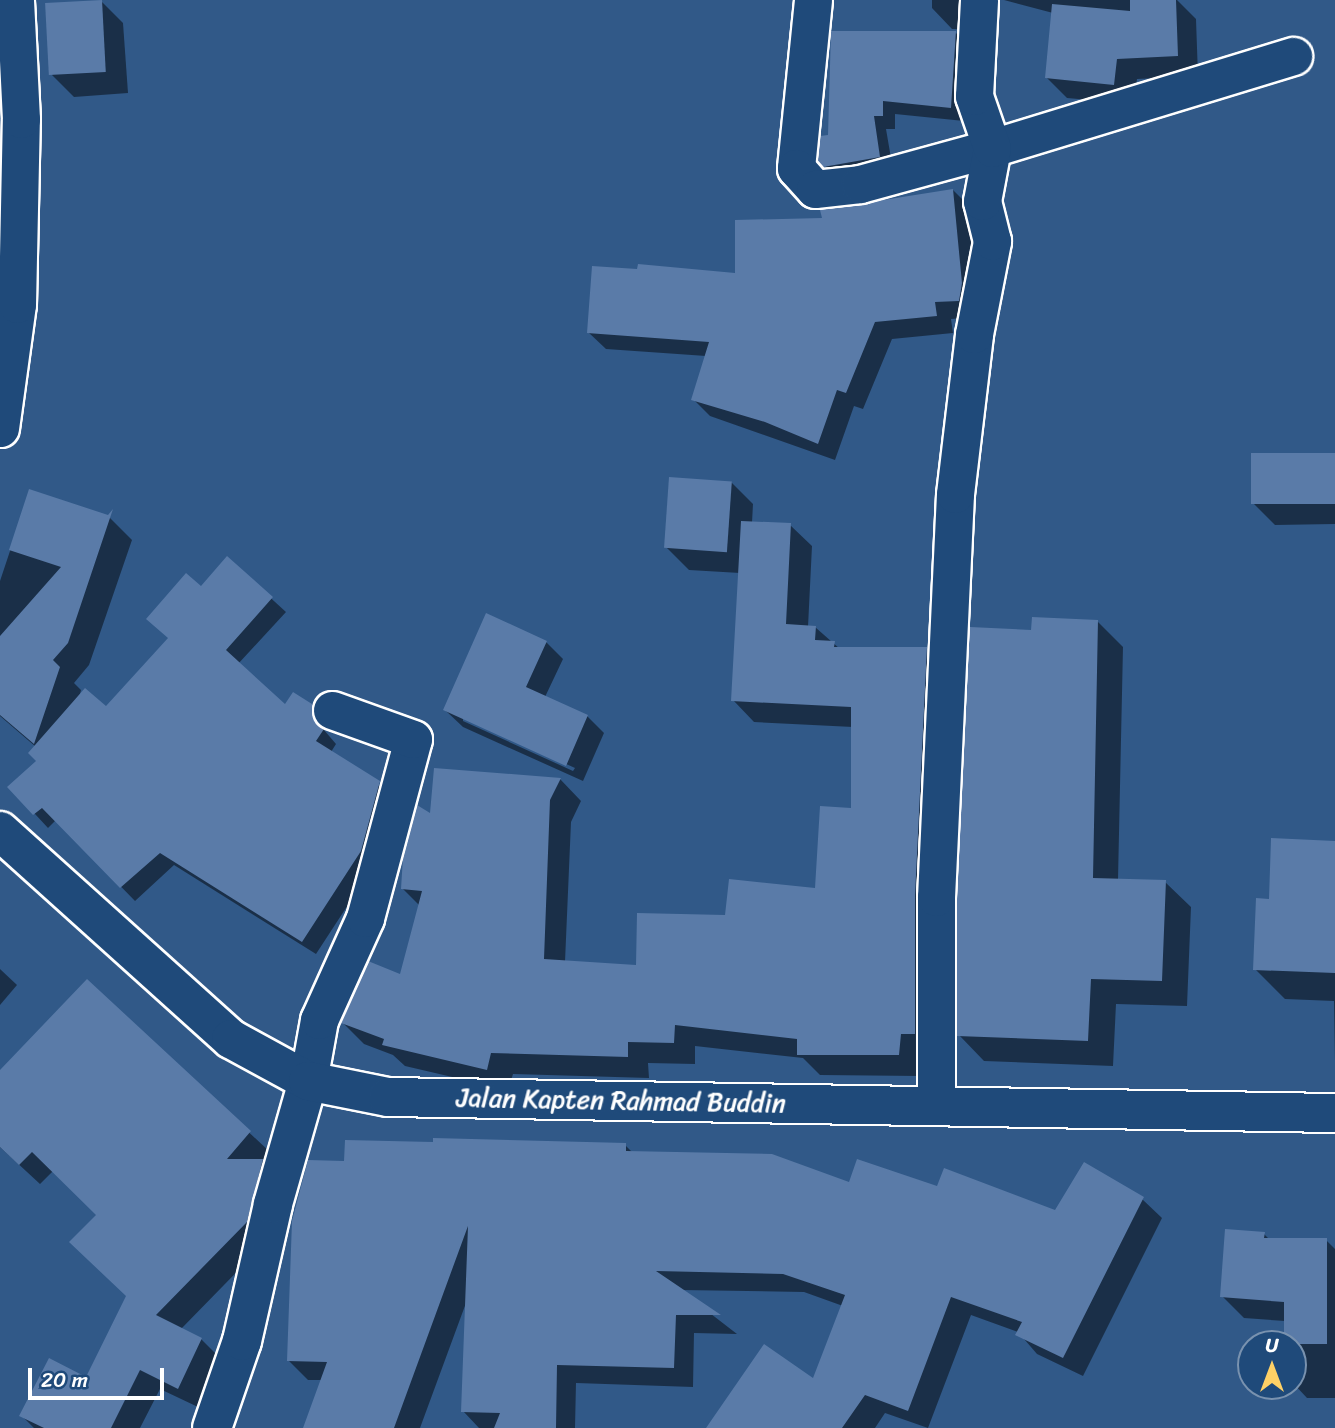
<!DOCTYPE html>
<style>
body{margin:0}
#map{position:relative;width:1335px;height:1428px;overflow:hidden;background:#315988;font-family:Sriracha,sans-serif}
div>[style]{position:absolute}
.shadow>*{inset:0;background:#0007}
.building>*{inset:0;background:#5a7ba8;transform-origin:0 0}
.roads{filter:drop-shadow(2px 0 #fff) drop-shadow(-2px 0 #fff) drop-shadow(0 2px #fff) drop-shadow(0 -2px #fff)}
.minor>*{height:37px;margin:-18.5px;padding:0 18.5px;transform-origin:18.5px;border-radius:18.5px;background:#1f4a7a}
.tertiary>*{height:38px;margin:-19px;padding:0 19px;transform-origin:19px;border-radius:19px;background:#1f4a7a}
.primary>*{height:38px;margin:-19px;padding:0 19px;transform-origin:19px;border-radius:19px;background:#1f4a7a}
span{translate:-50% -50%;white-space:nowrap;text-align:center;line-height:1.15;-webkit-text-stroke:7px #1f4a7a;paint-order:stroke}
.street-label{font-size:26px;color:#fff}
.north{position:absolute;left:1237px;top:1330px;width:70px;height:70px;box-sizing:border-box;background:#1f4a7a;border:2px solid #7992af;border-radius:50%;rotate:0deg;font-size:19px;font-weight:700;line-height:28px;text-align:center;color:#fff}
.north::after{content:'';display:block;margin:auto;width:24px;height:32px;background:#ffd166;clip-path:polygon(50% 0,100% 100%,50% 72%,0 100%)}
.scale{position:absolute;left:28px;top:1368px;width:136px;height:32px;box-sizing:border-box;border:4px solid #fff;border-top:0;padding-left:9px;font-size:21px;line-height:24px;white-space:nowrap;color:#fff;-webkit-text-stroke:5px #1f4a7a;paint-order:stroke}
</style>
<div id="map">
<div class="shadow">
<div style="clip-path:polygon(932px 0,999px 0,982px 9px,978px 30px,952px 29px,932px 8px)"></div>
<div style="clip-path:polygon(1004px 0,1177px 0,1196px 19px,1198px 76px,1137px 79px,1134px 104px,1067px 98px,1047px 78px,1053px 13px)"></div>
<div style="clip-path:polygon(101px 1px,123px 23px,128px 93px,74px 97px,52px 75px)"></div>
<div style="clip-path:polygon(956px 33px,969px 47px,964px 121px,895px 114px,895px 129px,886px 129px,893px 170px,839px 180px,820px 160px,829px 137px)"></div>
<div style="clip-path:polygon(953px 190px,970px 207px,979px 301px,976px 317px,951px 319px,953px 333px,892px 339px,863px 409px,854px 406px,835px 460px,710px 416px,693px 399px,706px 356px,606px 349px,588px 332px,737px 274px,824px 220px)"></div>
<div style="clip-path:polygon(1335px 454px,1335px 524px,1275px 525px,1253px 503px)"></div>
<div style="clip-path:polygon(731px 482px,753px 504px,752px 523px,790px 525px,812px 546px,808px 627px,815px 627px,840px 649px,926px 649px,947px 670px,920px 1076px,820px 1075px,803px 1058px,695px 1046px,695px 1064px,648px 1063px,649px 1078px,513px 1074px,508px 1090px,405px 1066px,393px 1055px,364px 1044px,343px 1023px,401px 976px,420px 906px,402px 888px,432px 816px,560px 779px,581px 801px,571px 822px,565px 962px,637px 967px,726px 917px,816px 890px,853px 810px,853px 727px,754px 722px,733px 700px,740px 573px,689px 570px,667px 548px)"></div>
<div style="clip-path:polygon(30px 491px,110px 518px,132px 540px,89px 665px,74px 683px,81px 690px,79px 698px,106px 709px,169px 639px,201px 588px,227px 558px,286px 612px,238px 664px,286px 706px,311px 705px,325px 719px,324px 730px,336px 744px,331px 752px,393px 796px,374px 865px,316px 954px,174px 865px,135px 901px,56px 820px,48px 828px,10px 787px,38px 761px,36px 747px,0 716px,0 581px)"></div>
<div style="clip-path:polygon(1097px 621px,1123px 647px,1118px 880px,1165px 882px,1191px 907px,1187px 1006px,1116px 1004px,1113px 1066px,984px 1061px,959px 1035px)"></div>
<div style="clip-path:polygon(evenodd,546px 642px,563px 659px,545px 697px,587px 716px,604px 733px,583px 781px,463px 727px,445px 710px,546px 642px,463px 717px,575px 768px,573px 771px,463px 721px,463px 717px)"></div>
<div style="clip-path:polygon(1335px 842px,1335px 1062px,1334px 1001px,1285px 999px,1255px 969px,1271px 900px)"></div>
<div style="clip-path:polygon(0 969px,17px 985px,0 1005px)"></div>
<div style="clip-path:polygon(87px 981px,270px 1152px,262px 1161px,282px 1181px,266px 1242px,181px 1329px,201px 1339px,221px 1359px,198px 1407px,160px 1389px,140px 1428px,34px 1428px,22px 1416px,87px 1379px,127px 1297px,98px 1215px,53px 1171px,40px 1184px,0 1147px,0 1071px)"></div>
<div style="clip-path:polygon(625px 1145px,633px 1153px,850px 1184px,939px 1188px,1055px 1212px,1142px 1199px,1162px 1218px,1083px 1376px,1037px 1354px,1018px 1332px,971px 1315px,928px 1428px,885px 1413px,875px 1428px,708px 1428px,814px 1381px,843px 1306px,804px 1292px,680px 1290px,737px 1334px,694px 1333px,693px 1387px,576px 1383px,575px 1428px,479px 1428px,463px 1411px,466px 1303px,420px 1428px,305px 1428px,323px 1380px,308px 1380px,289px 1361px,346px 1163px)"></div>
<div style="clip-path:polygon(1264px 1234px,1270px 1240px,1326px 1240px,1335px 1249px,1335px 1398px,1307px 1398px,1293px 1383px,1293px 1344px,1285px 1344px,1285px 1321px,1244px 1318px,1222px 1296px)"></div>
</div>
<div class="building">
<div style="left:102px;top:0;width:72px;height:57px;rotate:87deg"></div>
<div style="clip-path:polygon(1130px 0,1176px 0,1178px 56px,1117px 59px,1114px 85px,1045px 78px,1052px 4px,1130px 11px)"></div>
<div style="clip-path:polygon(831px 31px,956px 31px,951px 108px,883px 101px,883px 116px,874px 116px,880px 157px,823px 167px,818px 161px,820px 136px,828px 135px)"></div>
<div style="clip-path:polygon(953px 189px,962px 283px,959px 301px,935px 302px,937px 316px,875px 322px,846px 393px,837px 390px,818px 444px,765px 422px,691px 400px,709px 342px,587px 333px,592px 266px,637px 269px,638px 264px,735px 273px,735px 220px,822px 218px,820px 210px)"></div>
<div style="left:1251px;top:453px;width:84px;height:51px"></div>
<div style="left:669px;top:477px;width:63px;height:71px;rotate:4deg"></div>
<div style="clip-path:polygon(29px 489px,108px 515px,113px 509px,68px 643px,53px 660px,60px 667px,34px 744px,0 715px,0 636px,61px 567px,9px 550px)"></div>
<div style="clip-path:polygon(741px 521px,791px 523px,786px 624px,816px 626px,815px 640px,835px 641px,834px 647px,927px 647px,915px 896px,915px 1034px,901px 1034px,899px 1055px,797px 1055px,797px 1039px,675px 1025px,674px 1043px,628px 1042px,628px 1057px,491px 1053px,487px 1070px,382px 1045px,384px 1039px,341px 1023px,368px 961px,400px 974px,422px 891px,401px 889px,403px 857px,417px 805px,430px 813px,434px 768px,561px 778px,550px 800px,544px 959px,636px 965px,637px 913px,725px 915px,729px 879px,815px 888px,820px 806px,851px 808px,851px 707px,731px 701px)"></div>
<div style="clip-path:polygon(227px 556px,273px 597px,226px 650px,285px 704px,293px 692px,312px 704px,312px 714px,324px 729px,316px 741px,380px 781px,361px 851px,302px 942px,160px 853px,120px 888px,42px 808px,33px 815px,7px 787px,36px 761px,28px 753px,85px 688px,106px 706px,168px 638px,146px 619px,186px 573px,201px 586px)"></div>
<div style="clip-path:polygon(486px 613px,547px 641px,526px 687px,588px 715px,566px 766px,443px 710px)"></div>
<div style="clip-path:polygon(1032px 617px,1098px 620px,1093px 878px,1166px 880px,1162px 981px,1091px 979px,1088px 1041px,957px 1036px,957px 897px,970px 627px,1031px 630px)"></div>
<div style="clip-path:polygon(1271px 838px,1335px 841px,1335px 973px,1253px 970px,1256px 898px,1269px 899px)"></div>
<div style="clip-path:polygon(87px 979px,251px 1131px,227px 1159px,263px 1159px,247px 1222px,156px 1315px,202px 1338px,178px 1389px,140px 1370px,111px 1428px,44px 1428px,19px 1416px,49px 1358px,86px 1377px,126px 1296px,69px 1242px,96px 1215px,32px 1152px,19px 1165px,0 1147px,0 1070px)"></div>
<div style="clip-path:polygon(433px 1138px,626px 1143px,626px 1151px,772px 1154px,849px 1182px,857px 1159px,937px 1186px,944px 1168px,1055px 1210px,1084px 1162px,1144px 1197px,1063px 1358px,1015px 1335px,1022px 1322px,951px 1297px,908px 1411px,865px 1395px,842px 1428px,706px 1428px,764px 1344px,813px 1378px,845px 1295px,783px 1274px,656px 1271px,721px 1315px,676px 1315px,674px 1368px,557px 1365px,556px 1428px,494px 1428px,500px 1413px,461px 1412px,468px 1226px,394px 1428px,303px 1428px,327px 1362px,287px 1361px,292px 1221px,308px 1160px,344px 1161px,345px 1140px,433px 1142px)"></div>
<div style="clip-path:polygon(1225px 1229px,1265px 1232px,1264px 1238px,1327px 1238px,1327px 1344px,1284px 1344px,1284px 1302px,1220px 1297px)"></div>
</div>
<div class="roads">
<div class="minor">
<div style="left:813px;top:0;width:169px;rotate:95.8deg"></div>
<div style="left:796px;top:168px;width:28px;rotate:48deg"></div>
<div style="left:815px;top:189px;width:45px;rotate:-6.3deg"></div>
<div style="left:860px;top:184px;width:137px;rotate:-15.3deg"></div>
<div style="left:992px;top:148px;width:315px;rotate:-17deg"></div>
<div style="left:0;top:428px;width:125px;rotate:-82.2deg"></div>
<div style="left:17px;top:304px;width:185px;rotate:-88.8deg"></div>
<div style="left:21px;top:119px;width:119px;rotate:-92.9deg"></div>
<div style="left:308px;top:1081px;width:62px;rotate:-79.8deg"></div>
<div style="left:319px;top:1020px;width:112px;rotate:-65.7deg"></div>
<div style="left:365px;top:918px;width:185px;rotate:-75deg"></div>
<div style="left:413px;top:739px;width:86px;rotate:-160.3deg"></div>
<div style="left:936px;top:1106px;width:209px;rotate:-90deg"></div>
<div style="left:936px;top:897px;width:403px;rotate:-87.3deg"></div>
<div style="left:955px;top:494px;width:161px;rotate:-83.2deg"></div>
<div style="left:974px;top:334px;width:95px;rotate:-79deg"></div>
<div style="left:992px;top:241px;width:41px;rotate:-104deg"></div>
<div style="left:982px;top:201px;width:54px;rotate:-79.3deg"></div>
<div style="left:992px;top:148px;width:55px;rotate:-109.1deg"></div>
<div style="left:974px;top:96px;width:96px;rotate:-87deg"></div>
</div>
<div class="tertiary">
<div style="left:212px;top:1428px;width:92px;rotate:-71deg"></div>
<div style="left:242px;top:1341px;width:140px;rotate:-77.2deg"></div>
<div style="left:273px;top:1204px;width:128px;rotate:-74.1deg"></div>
</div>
<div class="primary">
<div style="left:0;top:831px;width:311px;rotate:42deg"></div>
<div style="left:231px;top:1039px;width:88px;rotate:28.6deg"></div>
<div style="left:308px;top:1081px;width:82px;rotate:11.3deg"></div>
<div style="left:388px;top:1097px;width:947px;rotate:0.97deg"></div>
</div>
</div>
<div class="street-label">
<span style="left:621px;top:1101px;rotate:1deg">Jalan Kapten Rahmad Buddin</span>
</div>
<div class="north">U</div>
<div class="scale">20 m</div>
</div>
